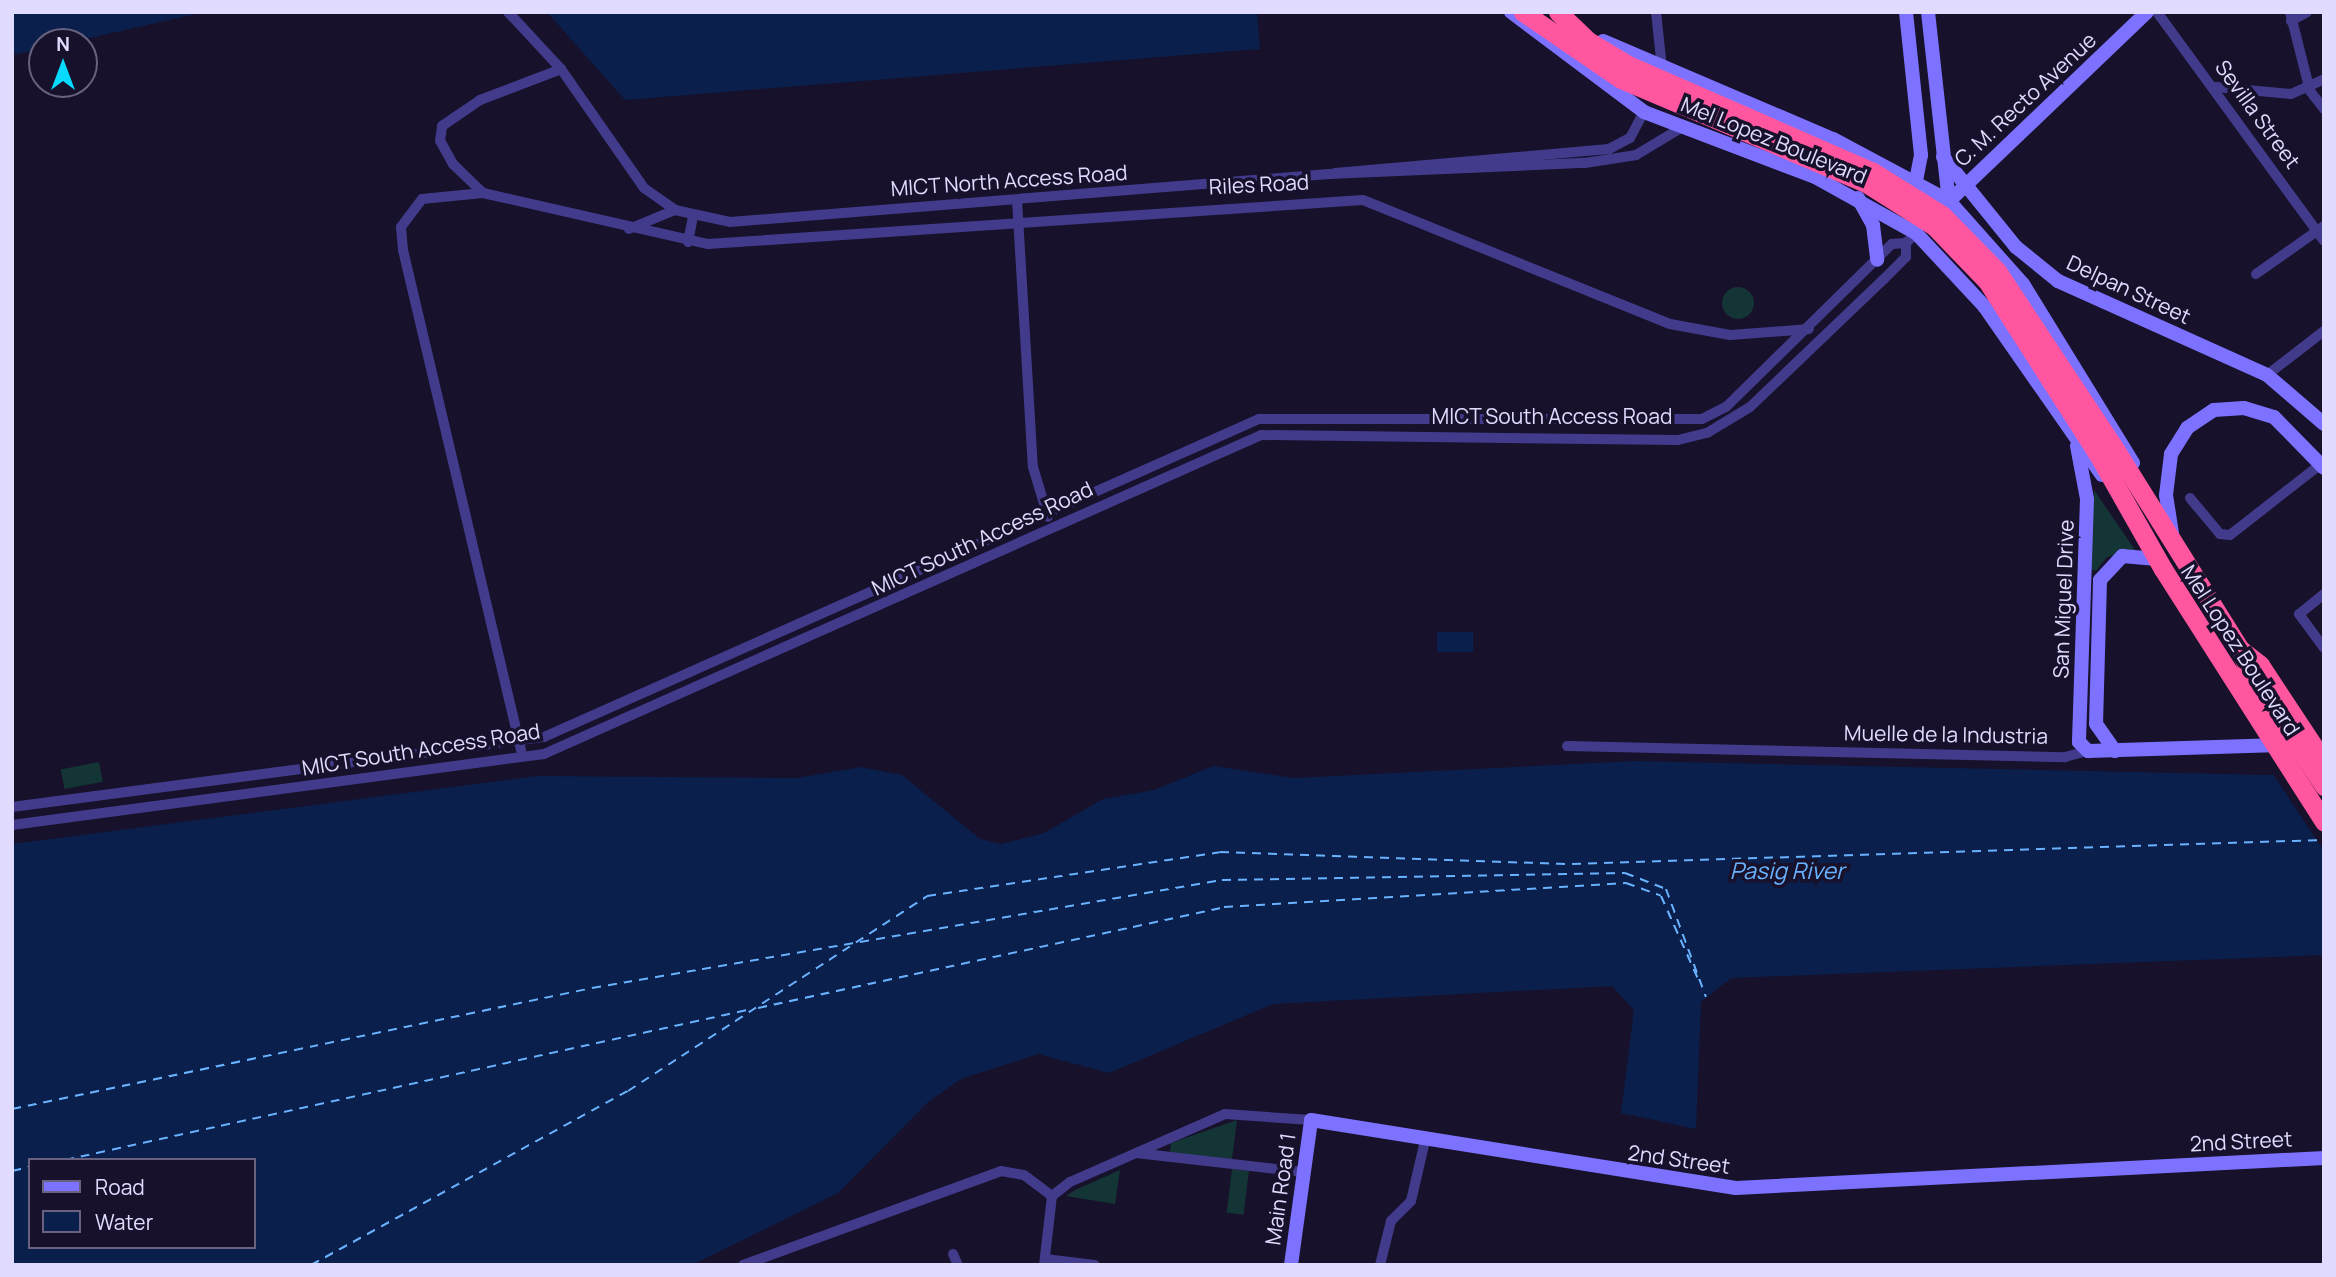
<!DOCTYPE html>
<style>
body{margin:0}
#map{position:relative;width:2336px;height:1277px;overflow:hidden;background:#17112b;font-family:Manrope,sans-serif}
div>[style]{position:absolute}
.green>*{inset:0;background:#143535;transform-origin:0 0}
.round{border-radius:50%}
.water>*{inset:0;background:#0a1f4b;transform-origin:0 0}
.pier>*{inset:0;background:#17112b}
.ferry>*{height:2px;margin-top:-1px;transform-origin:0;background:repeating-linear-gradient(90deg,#69b2ff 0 9px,transparent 0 16px)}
.street>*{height:10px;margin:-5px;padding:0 5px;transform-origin:5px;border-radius:5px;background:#423b8b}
.secondary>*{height:14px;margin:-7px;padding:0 7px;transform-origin:7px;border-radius:7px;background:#7c72ff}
.highway>*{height:19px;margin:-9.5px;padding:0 9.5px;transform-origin:9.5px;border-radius:9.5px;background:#ff569f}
.highway-bridge>*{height:19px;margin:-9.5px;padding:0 9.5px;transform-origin:9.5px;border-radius:9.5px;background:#ff569f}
span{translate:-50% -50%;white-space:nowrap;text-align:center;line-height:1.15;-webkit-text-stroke:7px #17112b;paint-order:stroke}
.street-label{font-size:21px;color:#e1dbff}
.water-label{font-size:23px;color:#69b2ff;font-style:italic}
.frame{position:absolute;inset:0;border:14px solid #e1dbff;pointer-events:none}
.legend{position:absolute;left:28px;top:1158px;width:228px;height:91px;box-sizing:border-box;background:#17112b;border:2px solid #686280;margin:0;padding:9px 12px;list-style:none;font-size:21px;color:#e1dbff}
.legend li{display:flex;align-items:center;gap:14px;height:35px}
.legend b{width:35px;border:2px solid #686280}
.north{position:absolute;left:28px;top:28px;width:70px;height:70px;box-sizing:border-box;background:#17112b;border:2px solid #686280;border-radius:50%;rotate:0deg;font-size:19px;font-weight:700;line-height:28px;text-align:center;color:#e1dbff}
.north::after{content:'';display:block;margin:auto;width:24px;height:32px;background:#07daff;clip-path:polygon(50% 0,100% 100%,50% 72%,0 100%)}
</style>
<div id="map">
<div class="green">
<div class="round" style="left:1722px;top:287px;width:32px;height:32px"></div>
<div style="clip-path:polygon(2094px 490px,2135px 550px,2107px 557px,2096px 571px,2090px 569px)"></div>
<div style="left:99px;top:762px;width:20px;height:39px;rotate:79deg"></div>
<div style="clip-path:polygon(1237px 1120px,1232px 1159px,1170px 1153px,1171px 1143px)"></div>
<div style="left:1232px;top:1169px;width:17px;height:44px;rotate:7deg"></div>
<div style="clip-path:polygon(1120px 1170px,1115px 1204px,1066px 1196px,1075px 1190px)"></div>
</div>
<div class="water">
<div style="clip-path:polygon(12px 12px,205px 12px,72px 42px,42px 42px,42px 49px,12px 55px)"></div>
<div style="clip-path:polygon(547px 12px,1257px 12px,1260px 49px,625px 100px)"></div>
<div style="left:1437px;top:632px;width:36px;height:20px"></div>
<div style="clip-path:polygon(evenodd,1635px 761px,2267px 775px,2324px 770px,2324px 955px,1731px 978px,1701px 1002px,1696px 1129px,1621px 1113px,1634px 1010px,1612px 986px,1273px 1004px,1109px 1073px,1038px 1054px,961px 1079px,928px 1102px,838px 1193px,692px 1265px,12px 1265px,12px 844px,537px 776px,797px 778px,861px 767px,902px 775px,980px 839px,1001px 844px,1044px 833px,1103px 799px,1154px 790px,1213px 766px,1294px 778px,1635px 761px,30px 1160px,254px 1160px,254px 1247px,30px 1247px,30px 1160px)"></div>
</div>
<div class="pier">
<div style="clip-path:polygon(1260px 49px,919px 82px,621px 101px,918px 79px)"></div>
<div style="clip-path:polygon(2324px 767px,2324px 851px,2271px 771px)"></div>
</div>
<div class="ferry">
<div style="left:758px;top:1008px;width:477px;rotate:-12.2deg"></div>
<div style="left:1224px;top:907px;width:403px;rotate:-3.4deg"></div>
<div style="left:1626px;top:883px;width:37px;rotate:20deg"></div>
<div style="left:1661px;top:896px;width:95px;rotate:65.9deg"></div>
<div style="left:12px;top:1109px;width:592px;rotate:-11.78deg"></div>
<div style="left:592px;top:988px;width:639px;rotate:-9.73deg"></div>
<div style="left:1222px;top:880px;width:403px;rotate:-1deg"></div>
<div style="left:1625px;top:873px;width:44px;rotate:21.3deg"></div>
<div style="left:1666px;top:889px;width:115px;rotate:69.7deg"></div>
<div style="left:65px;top:1160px;width:703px;rotate:-12.4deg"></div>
<div style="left:12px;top:1171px;width:18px;rotate:-13deg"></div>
<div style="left:311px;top:1265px;width:362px;rotate:-28.8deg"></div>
<div style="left:628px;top:1091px;width:357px;rotate:-33.1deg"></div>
<div style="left:927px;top:896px;width:296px;rotate:-8.5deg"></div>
<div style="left:1220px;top:852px;width:352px;rotate:2deg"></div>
<div style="left:1572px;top:864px;width:752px;rotate:-1.83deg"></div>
</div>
<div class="street">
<div style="left:508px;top:12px;width:78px;rotate:47.1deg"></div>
<div style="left:561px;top:69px;width:145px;rotate:55.1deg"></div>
<div style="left:644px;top:188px;width:38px;rotate:35deg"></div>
<div style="left:675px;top:210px;width:56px;rotate:12.3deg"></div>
<div style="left:730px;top:222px;width:601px;rotate:-4.58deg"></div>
<div style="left:1329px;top:174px;width:256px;rotate:-2.5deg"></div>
<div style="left:1585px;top:163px;width:52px;rotate:-8.9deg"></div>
<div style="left:1636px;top:155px;width:52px;rotate:-31deg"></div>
<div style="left:1656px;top:12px;width:56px;rotate:83.9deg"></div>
<div style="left:2157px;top:12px;width:283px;rotate:53.9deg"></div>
<div style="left:2290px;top:12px;width:81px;rotate:75.8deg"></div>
<div style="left:2310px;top:91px;width:23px;rotate:52deg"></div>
<div style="left:2291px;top:21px;width:18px;rotate:-29deg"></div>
<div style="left:2216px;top:87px;width:75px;rotate:5.3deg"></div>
<div style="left:2291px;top:94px;width:36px;rotate:-24deg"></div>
<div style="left:1335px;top:173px;width:275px;rotate:-5deg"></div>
<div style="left:1609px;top:149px;width:24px;rotate:-28deg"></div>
<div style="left:1630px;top:138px;width:30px;rotate:-62deg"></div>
<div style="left:483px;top:193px;width:42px;rotate:-136deg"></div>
<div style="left:453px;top:164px;width:26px;rotate:-119deg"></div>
<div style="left:440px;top:141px;width:15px;rotate:-82deg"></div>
<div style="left:442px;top:126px;width:46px;rotate:-34.4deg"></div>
<div style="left:480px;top:100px;width:87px;rotate:-20.9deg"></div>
<div style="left:1017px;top:200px;width:267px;rotate:86.6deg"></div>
<div style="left:1033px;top:467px;width:52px;rotate:73.3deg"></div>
<div style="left:629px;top:229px;width:50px;rotate:-22.4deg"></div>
<div style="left:688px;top:242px;width:26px;rotate:-79deg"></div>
<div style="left:2256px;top:274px;width:83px;rotate:-35.2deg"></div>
<div style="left:2267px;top:375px;width:72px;rotate:-37.7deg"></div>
<div style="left:2190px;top:498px;width:47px;rotate:50.2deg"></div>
<div style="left:2220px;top:534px;width:10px;rotate:6deg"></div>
<div style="left:2230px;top:535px;width:115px;rotate:-38deg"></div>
<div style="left:2324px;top:594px;width:32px;rotate:141deg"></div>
<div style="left:2299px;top:614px;width:42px;rotate:53.7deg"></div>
<div style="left:1567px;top:746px;width:498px;rotate:1.3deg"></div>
<div style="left:2065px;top:757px;width:24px;rotate:-15deg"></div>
<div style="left:521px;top:750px;width:514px;rotate:-103.28deg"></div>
<div style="left:403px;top:250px;width:23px;rotate:-95deg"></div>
<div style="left:401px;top:227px;width:35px;rotate:-53deg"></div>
<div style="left:422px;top:199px;width:61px;rotate:-5.6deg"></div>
<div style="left:483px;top:193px;width:231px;rotate:12.8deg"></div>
<div style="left:708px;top:244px;width:656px;rotate:-3.84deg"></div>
<div style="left:1363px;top:200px;width:331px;rotate:22deg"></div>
<div style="left:1670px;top:324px;width:61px;rotate:10.4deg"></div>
<div style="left:1730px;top:335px;width:79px;rotate:-4.3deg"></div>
<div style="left:12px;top:807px;width:537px;rotate:-7.5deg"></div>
<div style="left:544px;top:737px;width:783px;rotate:-23.98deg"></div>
<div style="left:1259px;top:419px;width:443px"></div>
<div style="left:1702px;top:419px;width:27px;rotate:-27deg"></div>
<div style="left:1726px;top:407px;width:233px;rotate:-44.5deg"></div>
<div style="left:1892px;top:244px;width:14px;rotate:-4deg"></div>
<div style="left:1906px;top:243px;width:14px;rotate:-45deg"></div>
<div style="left:12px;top:825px;width:537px;rotate:-7.6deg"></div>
<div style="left:544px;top:754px;width:785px;rotate:-23.98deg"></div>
<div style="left:1261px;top:435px;width:417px;rotate:0.7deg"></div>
<div style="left:1678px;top:440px;width:30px;rotate:-14deg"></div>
<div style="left:1707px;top:433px;width:50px;rotate:-31.2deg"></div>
<div style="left:1750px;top:407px;width:185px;rotate:-43.7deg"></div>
<div style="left:1884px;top:279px;width:31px;rotate:-45deg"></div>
<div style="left:1906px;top:257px;width:14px;rotate:-90deg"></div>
<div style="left:1136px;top:1153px;width:168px;rotate:6.5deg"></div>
<div style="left:1052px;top:1196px;width:23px;rotate:-38deg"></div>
<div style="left:1070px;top:1182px;width:169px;rotate:-23.7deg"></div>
<div style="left:1225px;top:1114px;width:86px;rotate:4deg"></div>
<div style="left:953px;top:1254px;width:12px;rotate:66deg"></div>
<div style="left:1045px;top:1259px;width:50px;rotate:6.8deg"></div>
<div style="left:743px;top:1265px;width:275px;rotate:-20deg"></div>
<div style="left:1001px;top:1171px;width:23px;rotate:10deg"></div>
<div style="left:1024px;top:1175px;width:35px;rotate:37deg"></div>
<div style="left:1044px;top:1265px;width:69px;rotate:-83.4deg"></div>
<div style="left:1380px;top:1265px;width:45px;rotate:-76deg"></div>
<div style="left:1391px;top:1221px;width:28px;rotate:-45deg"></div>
<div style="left:1411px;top:1201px;width:62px;rotate:-76.9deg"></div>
</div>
<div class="secondary">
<div style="left:1511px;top:12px;width:166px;rotate:36.9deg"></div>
<div style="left:1644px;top:112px;width:183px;rotate:20.8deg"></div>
<div style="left:1815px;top:177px;width:115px;rotate:29deg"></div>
<div style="left:1916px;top:233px;width:100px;rotate:47deg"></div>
<div style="left:1984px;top:306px;width:206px;rotate:55.1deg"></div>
<div style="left:1906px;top:12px;width:144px;rotate:84deg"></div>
<div style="left:1921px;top:155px;width:25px;rotate:101deg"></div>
<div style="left:1928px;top:12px;width:190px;rotate:83.7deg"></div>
<div style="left:1603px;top:41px;width:250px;rotate:23.1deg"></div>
<div style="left:1833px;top:139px;width:132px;rotate:28.1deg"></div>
<div style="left:1949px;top:201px;width:111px;rotate:48.3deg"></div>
<div style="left:2023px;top:284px;width:210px;rotate:58.4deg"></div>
<div style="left:1943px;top:157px;width:116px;rotate:51deg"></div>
<div style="left:2016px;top:247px;width:54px;rotate:39deg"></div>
<div style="left:2058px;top:281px;width:229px;rotate:24.2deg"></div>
<div style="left:2267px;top:375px;width:75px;rotate:40.7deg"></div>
<div style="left:1858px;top:198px;width:31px;rotate:61deg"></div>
<div style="left:1873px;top:225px;width:35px;rotate:83deg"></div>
<div style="left:1943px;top:207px;width:282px;rotate:-43.7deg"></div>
<div style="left:2077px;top:446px;width:54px;rotate:79.3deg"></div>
<div style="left:2087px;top:499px;width:243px;rotate:91.9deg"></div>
<div style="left:2079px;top:742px;width:13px;rotate:45deg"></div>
<div style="left:2172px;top:533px;width:38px;rotate:-99deg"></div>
<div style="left:2166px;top:495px;width:41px;rotate:-83deg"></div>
<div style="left:2171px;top:454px;width:31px;rotate:-58deg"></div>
<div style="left:2187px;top:428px;width:32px;rotate:-34deg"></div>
<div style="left:2214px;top:410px;width:30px;rotate:-4deg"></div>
<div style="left:2244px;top:408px;width:31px;rotate:17deg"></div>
<div style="left:2274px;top:417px;width:71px;rotate:45.6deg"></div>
<div style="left:2088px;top:751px;width:192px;rotate:-1.8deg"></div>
<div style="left:2115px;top:751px;width:33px;rotate:-125deg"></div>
<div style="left:2096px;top:724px;width:144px;rotate:-88.4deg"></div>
<div style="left:2100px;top:580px;width:33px;rotate:-47deg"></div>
<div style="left:2122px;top:556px;width:35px;rotate:5deg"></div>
<div style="left:1291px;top:1265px;width:146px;rotate:-82.1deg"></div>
<div style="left:1311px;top:1120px;width:430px;rotate:9.1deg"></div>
<div style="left:1736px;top:1188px;width:589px;rotate:-2.92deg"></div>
</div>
<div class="highway">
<div style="left:1523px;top:12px;width:119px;rotate:34.4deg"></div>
<div style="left:1558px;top:12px;width:42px;rotate:44deg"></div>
<div style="left:1588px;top:41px;width:47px;rotate:31deg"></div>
<div style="left:2113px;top:446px;width:239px;rotate:58deg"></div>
<div style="left:2099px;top:456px;width:130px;rotate:60.5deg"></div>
</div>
<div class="highway-bridge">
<div style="left:1628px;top:65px;width:267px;rotate:23.6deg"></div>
<div style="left:1873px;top:172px;width:81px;rotate:31.9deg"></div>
<div style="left:1942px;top:215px;width:78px;rotate:45.5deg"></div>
<div style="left:1997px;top:271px;width:210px;rotate:56.5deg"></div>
<div style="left:1621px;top:79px;width:266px;rotate:23deg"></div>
<div style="left:1866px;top:183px;width:80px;rotate:32.3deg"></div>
<div style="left:1934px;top:226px;width:76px;rotate:46.1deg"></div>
<div style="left:1987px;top:281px;width:208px;rotate:57.4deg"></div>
<div style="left:2163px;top:569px;width:300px;rotate:57.5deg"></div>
<div style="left:2240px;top:649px;width:26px;rotate:69deg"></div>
<div style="left:2249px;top:673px;width:136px;rotate:56.4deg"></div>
<div style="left:2241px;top:650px;width:24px;rotate:38deg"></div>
<div style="left:2260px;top:665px;width:116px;rotate:56.6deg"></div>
</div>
<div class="street-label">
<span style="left:2025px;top:99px;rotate:-43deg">C. M. Recto Avenue</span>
<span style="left:2258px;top:114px;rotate:54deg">Sevilla Street</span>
<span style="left:1774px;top:140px;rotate:22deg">Mel Lopez Boulevard</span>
<span style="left:1009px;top:180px;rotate:-4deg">MICT North Access Road</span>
<span style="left:1259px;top:184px;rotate:-3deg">Riles Road</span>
<span style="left:2129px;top:289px;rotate:25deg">Delpan Street</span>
<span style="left:1552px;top:416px">MICT South Access Road</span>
<span style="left:982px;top:538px;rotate:-25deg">MICT South Access Road</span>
<span style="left:2063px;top:599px;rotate:-88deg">San Miguel Drive</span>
<span style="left:2241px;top:650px;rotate:57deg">Mel Lopez Boulevard</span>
<span style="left:1946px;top:734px;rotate:1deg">Muelle de la Industria</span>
<span style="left:421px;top:749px;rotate:-9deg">MICT South Access Road</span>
<span style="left:2241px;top:1141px;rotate:-3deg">2nd Street</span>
<span style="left:1679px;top:1159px;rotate:8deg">2nd Street</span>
<span style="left:1280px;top:1189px;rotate:-82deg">Main Road 1</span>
</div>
<div class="water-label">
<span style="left:1787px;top:870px">Pasig River</span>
</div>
<div class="frame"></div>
<ul class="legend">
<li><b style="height:9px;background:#7c72ff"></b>Road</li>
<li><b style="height:19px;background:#0a1f4b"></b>Water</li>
</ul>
<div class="north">N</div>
</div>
